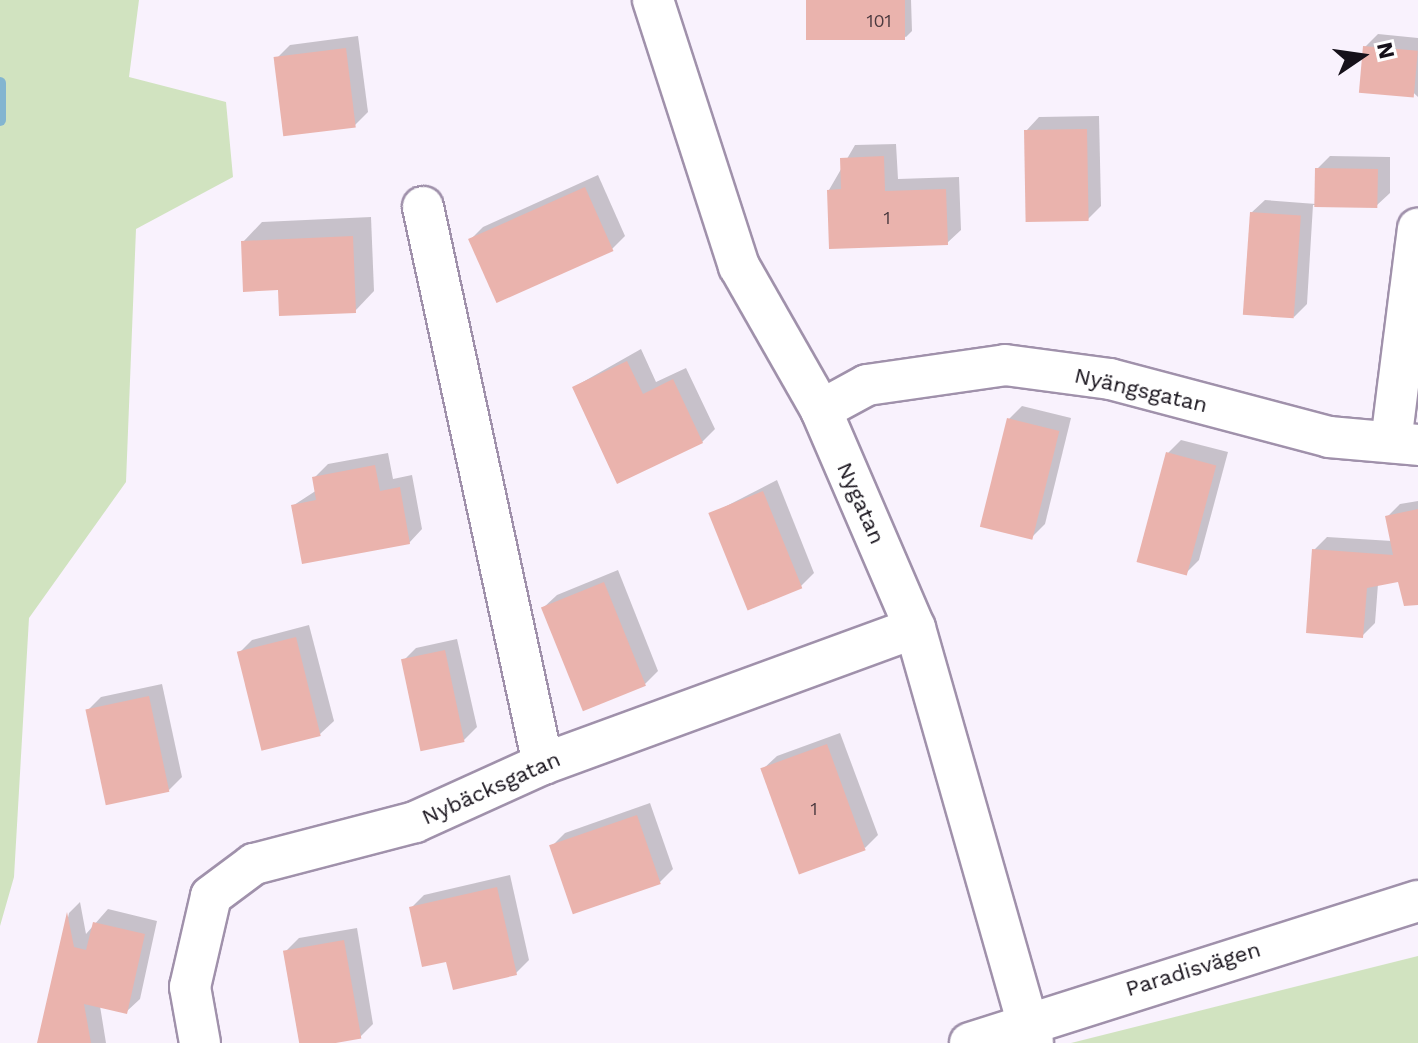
<!DOCTYPE html>
<meta charset="utf-8">
<style>
body{margin:0}
#map{position:relative;width:1418px;height:1043px;overflow:hidden;background:#f9f2fd;font-family:"Work Sans",sans-serif}
div>[style]{position:absolute}
.green>*{inset:0;background:#d1e3c0}
.shadow>*{inset:0;background:#0003}
.stream>*{height:12px;margin:-6px;padding:0 6px;transform-origin:6px;border-radius:6px;background:#83b5d0}
.building>*{inset:0;background:#eab3ad;transform-origin:0 0}
.roads{filter:drop-shadow(2px 0 #a091ab) drop-shadow(-2px 0 #a091ab) drop-shadow(0 2px #a091ab) drop-shadow(0 -2px #a091ab)}
.minor>*{height:40px;margin:-20px;padding:0 20px;transform-origin:20px;border-radius:20px;background:#fff}
span{translate:-50% -50%;white-space:nowrap;text-align:center;line-height:1.15;-webkit-text-stroke:6px #fff;paint-order:stroke}
.number-label{font-size:18px;color:#4b3a3f}
.number-label span{-webkit-text-stroke-width:0}
.street-label{font-size:22px;color:#16111a}
.north{position:absolute;left:1322px;top:16px;width:80px;height:80px;-webkit-text-stroke:6px #fff;paint-order:stroke;rotate:77deg;font-size:22px;font-weight:700;line-height:32px;text-align:center;color:#16111a}
.north::after{content:'';display:block;margin:auto;width:28px;height:36px;background:#16111a;clip-path:polygon(50% 0,100% 100%,50% 72%,0 100%)}
</style>
<div id="map">
<div class="green">
<div style="clip-path:polygon(0 0,139px 0,129px 77px,226px 102px,233px 177px,136px 229px,126px 482px,29px 618px,14px 877px,0 926px)"></div>
<div style="clip-path:polygon(1418px 956px,1418px 1043px,1071px 1043px)"></div>
</div>
<div class="shadow">
<div style="clip-path:polygon(808px 0,911px 0,912px 31px,906px 37px)"></div>
<div style="clip-path:polygon(1378px 34px,1418px 38px,1418px 97px,1365px 47px)"></div>
<div style="clip-path:polygon(358px 36px,368px 112px,355px 125px,277px 58px,290px 45px)"></div>
<div style="clip-path:polygon(1099px 116px,1101px 206px,1088px 219px,1026px 131px,1039px 117px)"></div>
<div style="clip-path:polygon(896px 144px,898px 179px,959px 177px,961px 230px,947px 243px,829px 190px,855px 145px)"></div>
<div style="clip-path:polygon(1330px 156px,1390px 157px,1390px 193px,1376px 206px,1313px 205px,1307px 304px,1294px 317px,1251px 213px,1265px 200px,1316px 204px,1317px 169px)"></div>
<div style="clip-path:polygon(598px 175px,625px 236px,612px 249px,497px 300px,470px 240px,483px 227px)"></div>
<div style="clip-path:polygon(371px 217px,374px 291px,355px 311px,280px 288px,243px 242px,262px 222px)"></div>
<div style="clip-path:polygon(641px 349px,656px 382px,686px 368px,715px 429px,702px 442px,574px 387px)"></div>
<div style="clip-path:polygon(1022px 406px,1071px 418px,1045px 524px,1032px 537px,1009px 419px)"></div>
<div style="clip-path:polygon(1181px 440px,1228px 452px,1199px 560px,1186px 573px,1168px 453px)"></div>
<div style="clip-path:polygon(388px 453px,393px 479px,412px 475px,422px 529px,409px 543px,294px 505px,317px 490px,314px 478px,328px 464px)"></div>
<div style="clip-path:polygon(777px 480px,814px 573px,801px 586px,711px 514px)"></div>
<div style="clip-path:polygon(1418px 501px,1418px 575px,1378px 584px,1375px 623px,1362px 636px,1314px 550px,1327px 537px,1392px 541px,1387px 517px,1400px 504px)"></div>
<div style="clip-path:polygon(618px 570px,658px 671px,645px 684px,543px 608px,557px 595px)"></div>
<div style="clip-path:polygon(309px 625px,334px 721px,320px 734px,239px 653px,252px 640px)"></div>
<div style="clip-path:polygon(457px 639px,477px 727px,464px 740px,403px 661px,416px 648px)"></div>
<div style="clip-path:polygon(162px 684px,182px 777px,169px 790px,88px 710px,101px 697px)"></div>
<div style="clip-path:polygon(840px 733px,878px 835px,865px 848px,763px 769px,777px 756px)"></div>
<div style="clip-path:polygon(650px 803px,673px 869px,660px 882px,552px 846px,565px 833px)"></div>
<div style="clip-path:polygon(510px 875px,529px 960px,516px 973px,448px 959px,411px 908px,424px 895px)"></div>
<div style="clip-path:polygon(80px 902px,86px 934px,108px 909px,157px 921px,140px 999px,126px 1012px,100px 1006px,106px 1043px,40px 1043px,69px 913px)"></div>
<div style="clip-path:polygon(357px 928px,373px 1024px,360px 1037px,301px 1043px,286px 951px,299px 938px)"></div>
</div>
<div class="stream">
<div style="left:0;top:83px;width:37px;rotate:90deg"></div>
</div>
<div class="building">
<div style="left:806px;top:0;width:99px;height:40px"></div>
<div style="left:1363px;top:46px;width:55px;height:47px;rotate:5deg"></div>
<div style="left:346px;top:48px;width:80px;height:73px;rotate:83deg"></div>
<div style="left:1087px;top:129px;width:92px;height:63px;rotate:89deg"></div>
<div style="clip-path:polygon(884px 156px,885px 191px,946px 189px,948px 245px,829px 249px,827px 190px,841px 189px,840px 158px)"></div>
<div style="left:1315px;top:168px;width:63px;height:39px;rotate:1deg"></div>
<div style="left:585px;top:187px;width:70px;height:128px;rotate:66deg"></div>
<div style="left:1250px;top:212px;width:51px;height:103px;rotate:4deg"></div>
<div style="clip-path:polygon(353px 236px,356px 313px,279px 316px,278px 290px,243px 292px,241px 241px)"></div>
<div style="clip-path:polygon(627px 361px,643px 394px,673px 379px,703px 443px,617px 484px,572px 387px)"></div>
<div style="left:1007px;top:418px;width:54px;height:112px;rotate:14deg"></div>
<div style="left:1166px;top:452px;width:52px;height:114px;rotate:15deg"></div>
<div style="clip-path:polygon(375px 465px,380px 491px,400px 487px,410px 544px,302px 564px,291px 505px,316px 500px,312px 477px)"></div>
<div style="left:763px;top:491px;width:105px;height:59px;rotate:68deg"></div>
<div style="clip-path:polygon(1418px 509px,1418px 605px,1404px 606px,1398px 582px,1367px 588px,1363px 638px,1306px 633px,1312px 549px,1393px 555px,1385px 516px)"></div>
<div style="left:604px;top:582px;width:112px;height:68px;rotate:68deg"></div>
<div style="left:296px;top:637px;width:102px;height:61px;rotate:76deg"></div>
<div style="left:445px;top:650px;width:94px;height:45px;rotate:78deg"></div>
<div style="left:149px;top:696px;width:98px;height:65px;rotate:78deg"></div>
<div style="left:827px;top:744px;width:113px;height:71px;rotate:70deg"></div>
<div style="left:637px;top:815px;width:73px;height:93px;rotate:71deg"></div>
<div style="clip-path:polygon(497px 887px,517px 975px,453px 990px,446px 962px,422px 967px,409px 907px)"></div>
<div style="clip-path:polygon(67px 912px,74px 947px,86px 950px,93px 922px,145px 934px,127px 1014px,84px 1004px,91px 1043px,37px 1043px)"></div>
<div style="left:344px;top:940px;width:100px;height:62px;rotate:80deg"></div>
</div>
<div class="roads">
<div class="minor">
<div style="left:653px;top:0;width:280px;rotate:72.1deg"></div>
<div style="left:739px;top:266px;width:166px;rotate:60.3deg"></div>
<div style="left:821px;top:410px;width:237px;rotate:66.7deg"></div>
<div style="left:915px;top:628px;width:431px;rotate:74.1deg"></div>
<div style="left:423px;top:207px;width:570px;rotate:77.84deg"></div>
<div style="left:821px;top:410px;width:52px;rotate:-28.5deg"></div>
<div style="left:867px;top:385px;width:139px;rotate:-8.2deg"></div>
<div style="left:1005px;top:365px;width:106px;rotate:7.6deg"></div>
<div style="left:1110px;top:379px;width:227px;rotate:14.8deg"></div>
<div style="left:1329px;top:437px;width:89px;rotate:5.1deg"></div>
<div style="left:1391px;top:442px;width:215px;rotate:-82.8deg"></div>
<div style="left:200px;top:1043px;width:57px;rotate:-100.1deg"></div>
<div style="left:190px;top:987px;width:93px;rotate:-77deg"></div>
<div style="left:211px;top:896px;width:54px;rotate:-36.7deg"></div>
<div style="left:254px;top:864px;width:166px;rotate:-14.6deg"></div>
<div style="left:415px;top:822px;width:141px;rotate:-24.4deg"></div>
<div style="left:543px;top:764px;width:396px;rotate:-20.1deg"></div>
<div style="left:970px;top:1043px;width:470px;rotate:-17.6deg"></div>
</div>
</div>
<div class="number-label">
<span style="left:879px;top:21px">101</span>
<span style="left:887px;top:218px">1</span>
<span style="left:814px;top:809px">1</span>
</div>
<div class="street-label">
<span style="left:1141px;top:390px;rotate:13deg">Nyängsgatan</span>
<span style="left:861px;top:503px;rotate:66deg">Nygatan</span>
<span style="left:491px;top:788px;rotate:-24deg">Nybäcksgatan</span>
<span style="left:1193px;top:969px;rotate:-17deg">Paradisvägen</span>
</div>
<div class="north">N</div>
</div>
